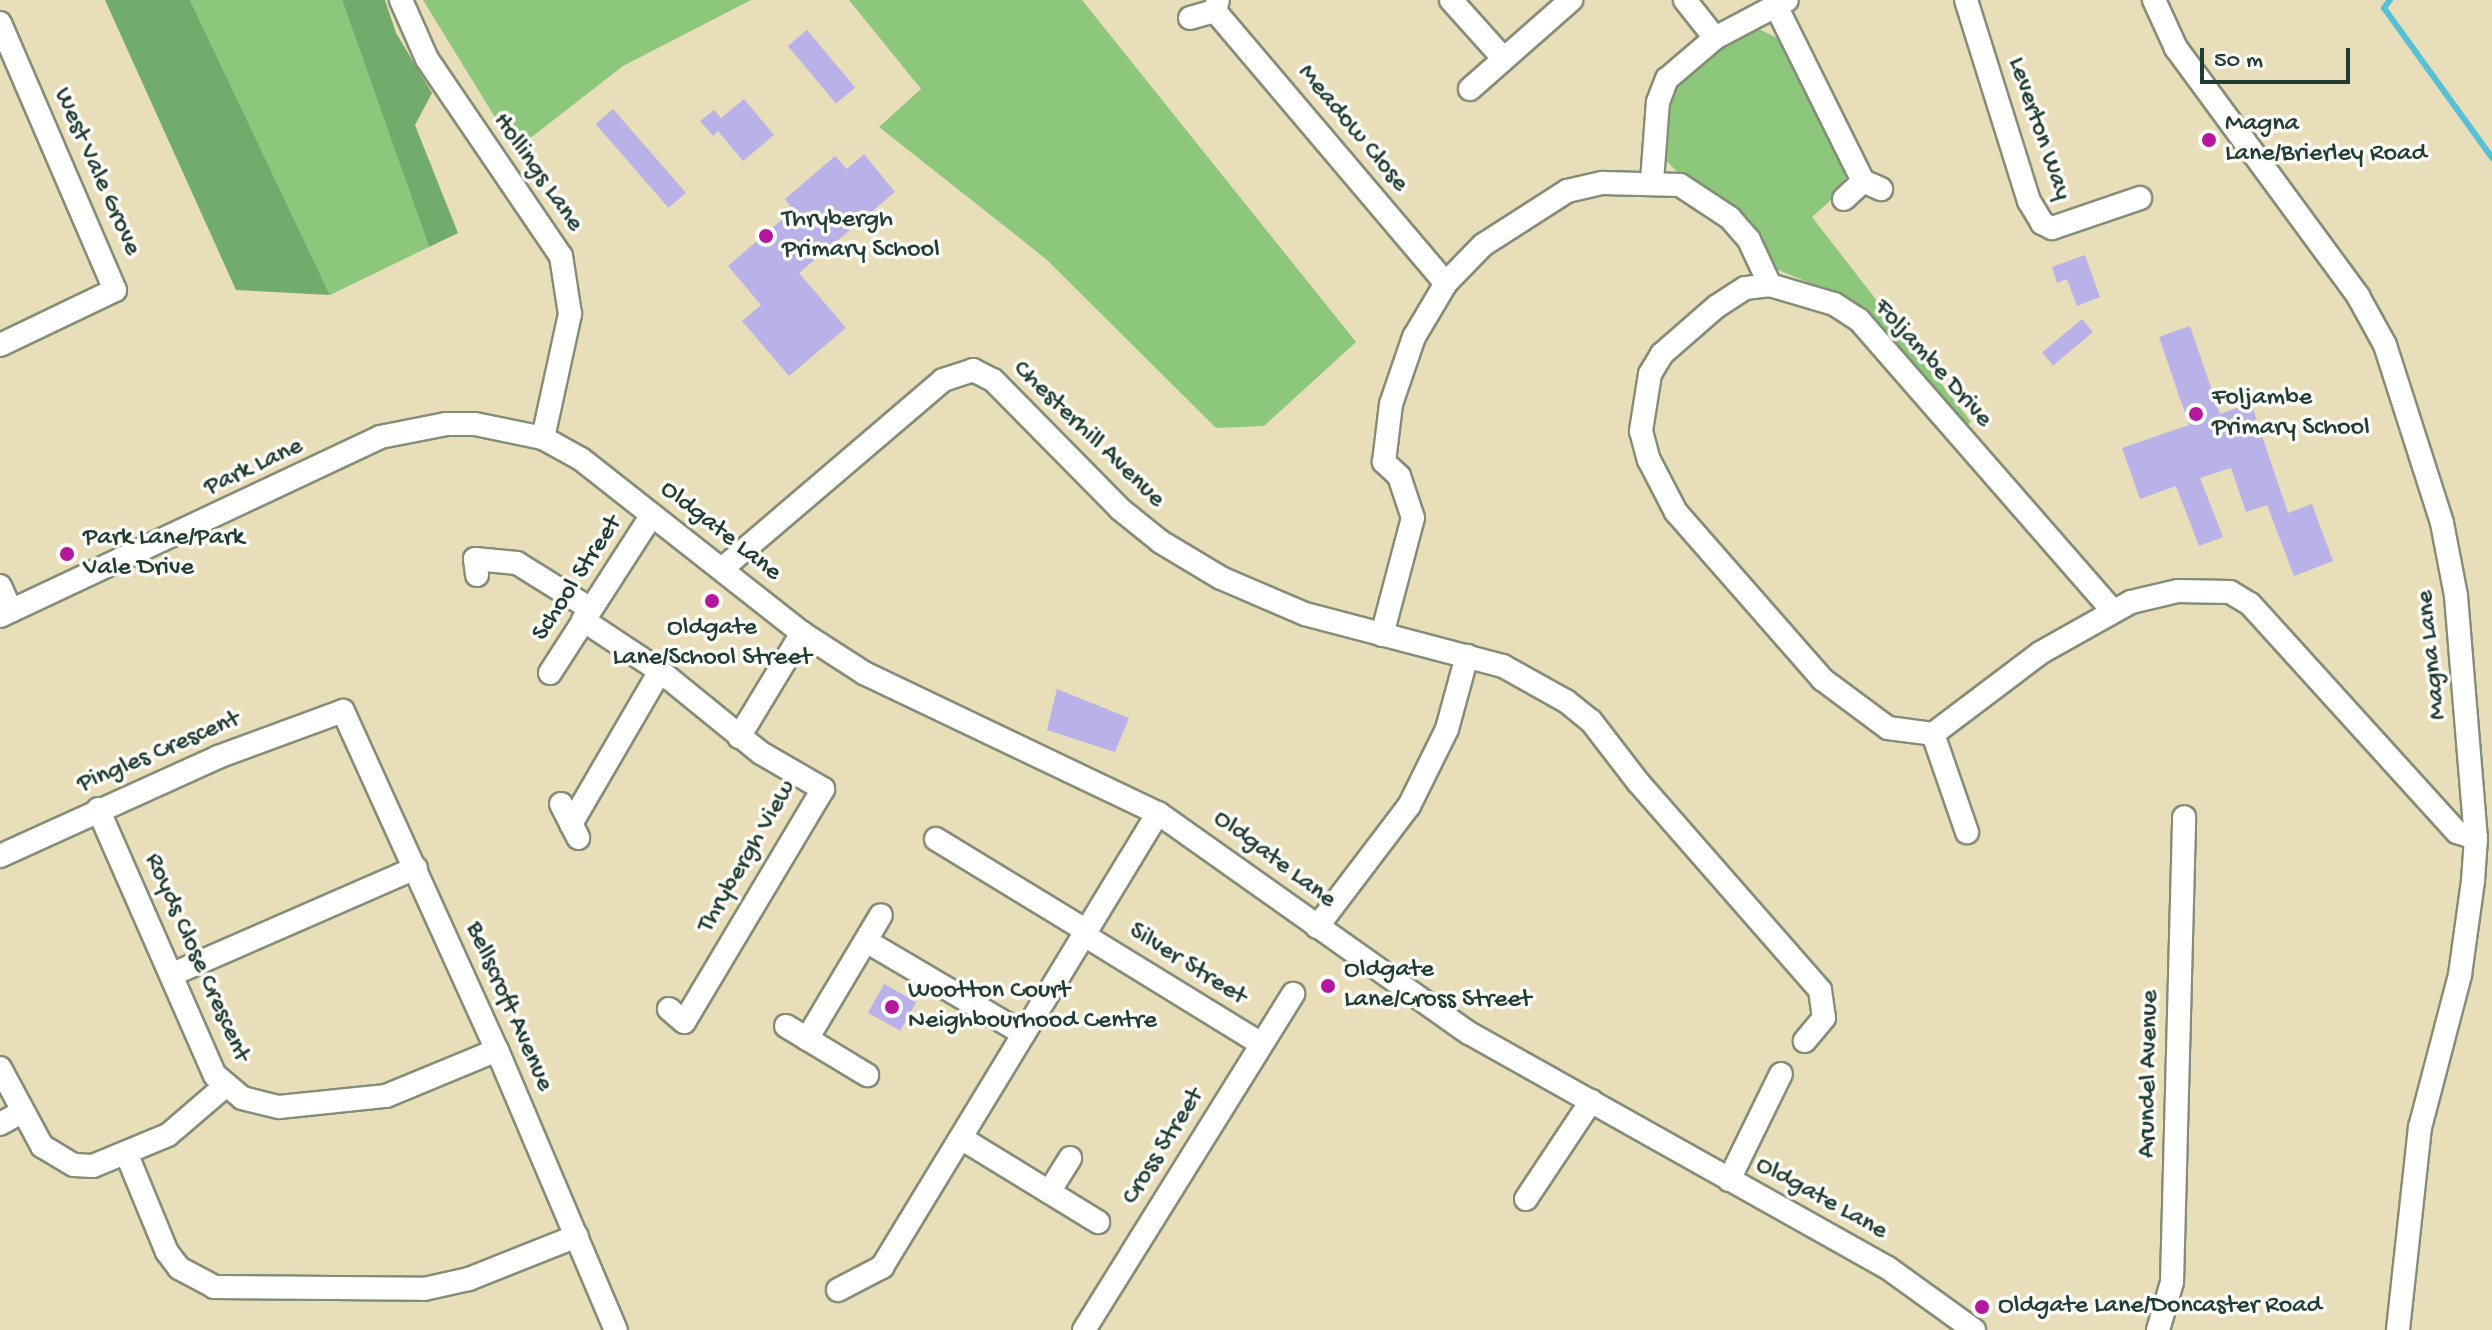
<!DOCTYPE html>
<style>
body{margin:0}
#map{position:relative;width:2492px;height:1330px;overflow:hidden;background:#e9deba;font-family:"Gochi Hand",sans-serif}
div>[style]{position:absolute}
.green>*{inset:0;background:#8dc77c}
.forest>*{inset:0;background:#72ac6c}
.stream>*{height:6px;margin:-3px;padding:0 3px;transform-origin:3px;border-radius:3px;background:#57c0d4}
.building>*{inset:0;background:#b8b2e8;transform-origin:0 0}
.roads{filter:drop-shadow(2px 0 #848e77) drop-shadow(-2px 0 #848e77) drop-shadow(0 2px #848e77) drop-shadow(0 -2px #848e77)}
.minor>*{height:22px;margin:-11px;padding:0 11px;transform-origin:11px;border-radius:11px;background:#fff}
.dots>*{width:22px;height:22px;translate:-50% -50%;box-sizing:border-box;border:4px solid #fdfcf7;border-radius:50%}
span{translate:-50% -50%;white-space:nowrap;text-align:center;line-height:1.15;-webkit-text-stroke:7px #fdfcf7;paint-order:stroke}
.poi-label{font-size:26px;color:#1f3d34}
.left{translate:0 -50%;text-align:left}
.street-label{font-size:26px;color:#1f3d34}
.scale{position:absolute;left:2200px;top:48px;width:150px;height:36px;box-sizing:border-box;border:4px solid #1f3d34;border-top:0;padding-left:10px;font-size:24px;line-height:28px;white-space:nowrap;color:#1f3d34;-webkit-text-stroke:6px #fdfcf7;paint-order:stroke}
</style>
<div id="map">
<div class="green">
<div style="clip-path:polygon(190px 0,342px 0,429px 247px,330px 295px)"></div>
<div style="clip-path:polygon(423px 0,751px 0,623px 66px,515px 150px)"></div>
<div style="clip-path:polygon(849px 0,1082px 0,1356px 342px,1264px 426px,1216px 428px,1046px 259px,879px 127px,921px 89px)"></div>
<div style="clip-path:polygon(1755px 27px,1783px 41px,1844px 162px,1847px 173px,1839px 193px,1812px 217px,1971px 422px,1965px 427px,1850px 300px,1774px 268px,1754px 229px,1735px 207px,1681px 176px,1662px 156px,1665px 108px,1676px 80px,1695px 59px)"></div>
</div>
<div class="forest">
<div style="clip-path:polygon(105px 0,190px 0,330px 295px,236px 290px)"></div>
<div style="clip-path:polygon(342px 0,385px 0,396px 33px,432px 93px,415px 125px,458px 233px,429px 247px)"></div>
</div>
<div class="stream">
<div style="left:2390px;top:0;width:10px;rotate:127deg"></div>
<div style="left:2384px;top:8px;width:185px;rotate:54.2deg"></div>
</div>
<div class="building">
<div style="left:807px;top:30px;width:75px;height:25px;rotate:50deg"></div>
<div style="clip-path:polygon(744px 99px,774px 135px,743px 161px,718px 131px,713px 136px,700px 121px,714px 110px,721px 118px)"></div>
<div style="left:613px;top:109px;width:111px;height:23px;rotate:49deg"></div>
<div style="clip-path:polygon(864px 154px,895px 192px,799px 273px,846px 328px,789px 376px,742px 321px,761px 305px,728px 266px,793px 210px,785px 199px,835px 156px,847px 169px)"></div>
<div style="clip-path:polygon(2085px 255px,2100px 297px,2077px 306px,2067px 279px,2057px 283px,2052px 267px)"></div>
<div style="left:2082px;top:319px;width:17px;height:52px;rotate:50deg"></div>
<div style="clip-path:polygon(2190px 326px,2220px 414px,2251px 403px,2288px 513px,2312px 504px,2333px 561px,2294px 576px,2267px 505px,2246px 512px,2231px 468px,2200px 478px,2223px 537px,2199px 546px,2176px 486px,2140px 499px,2122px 448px,2189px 425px,2159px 337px)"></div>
<div style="clip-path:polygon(1057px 689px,1129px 718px,1115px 752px,1047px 730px)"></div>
<div style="left:884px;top:984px;width:37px;height:33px;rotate:29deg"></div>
</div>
<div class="roads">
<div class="minor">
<div style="left:401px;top:0;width:64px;rotate:66.2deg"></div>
<div style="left:427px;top:59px;width:238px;rotate:55.8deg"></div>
<div style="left:561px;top:256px;width:59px;rotate:81.2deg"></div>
<div style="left:570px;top:314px;width:127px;rotate:102.3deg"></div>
<div style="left:1451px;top:0;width:79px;rotate:48.1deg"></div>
<div style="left:1685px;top:0;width:48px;rotate:51.7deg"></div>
<div style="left:1966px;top:0;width:211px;rotate:72.6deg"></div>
<div style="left:2029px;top:201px;width:26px;rotate:59deg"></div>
<div style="left:2042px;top:223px;width:11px;rotate:27deg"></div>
<div style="left:2052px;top:228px;width:93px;rotate:-18.8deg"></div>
<div style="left:2154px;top:0;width:53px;rotate:65.4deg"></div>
<div style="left:2176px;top:48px;width:308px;rotate:53.7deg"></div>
<div style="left:2358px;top:296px;width:56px;rotate:61.1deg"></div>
<div style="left:2385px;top:345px;width:187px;rotate:72.2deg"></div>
<div style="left:2442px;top:523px;width:74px;rotate:79.1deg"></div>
<div style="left:2456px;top:596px;width:243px;rotate:85.3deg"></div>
<div style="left:2476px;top:838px;width:43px;rotate:94deg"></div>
<div style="left:2473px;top:881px;width:95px;rotate:97.9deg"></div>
<div style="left:2460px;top:975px;width:157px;rotate:104.7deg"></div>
<div style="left:2420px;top:1127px;width:204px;rotate:96.2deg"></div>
<div style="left:1776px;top:6px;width:195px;rotate:63.6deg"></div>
<div style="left:1215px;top:11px;width:357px;rotate:49.7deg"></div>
<div style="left:1190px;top:18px;width:26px;rotate:-16deg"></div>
<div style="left:1215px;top:11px;width:11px;rotate:-75deg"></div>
<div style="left:0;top:23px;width:291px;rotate:66.7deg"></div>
<div style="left:115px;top:290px;width:127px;rotate:154.4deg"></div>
<div style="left:1470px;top:89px;width:135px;rotate:-41.4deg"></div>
<div style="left:1652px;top:181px;width:79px;rotate:-85.7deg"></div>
<div style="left:1658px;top:102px;width:25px;rotate:-69deg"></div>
<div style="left:1667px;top:79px;width:63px;rotate:-40.5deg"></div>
<div style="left:1715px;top:38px;width:81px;rotate:-27.8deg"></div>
<div style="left:1844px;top:199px;width:26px;rotate:-43deg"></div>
<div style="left:1863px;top:181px;width:20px;rotate:24deg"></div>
<div style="left:723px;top:568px;width:289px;rotate:-40.5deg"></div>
<div style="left:943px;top:380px;width:32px;rotate:-18deg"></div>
<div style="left:973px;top:370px;width:22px;rotate:27deg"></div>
<div style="left:993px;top:380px;width:181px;rotate:45.4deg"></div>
<div style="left:1120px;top:509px;width:53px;rotate:38.8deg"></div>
<div style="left:1161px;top:542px;width:70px;rotate:31deg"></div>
<div style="left:1221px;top:578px;width:91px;rotate:23.2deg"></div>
<div style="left:1305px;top:614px;width:205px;rotate:14.7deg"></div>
<div style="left:1503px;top:666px;width:72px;rotate:29.1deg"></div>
<div style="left:1566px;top:701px;width:32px;rotate:39deg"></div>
<div style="left:1591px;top:721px;width:77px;rotate:52.4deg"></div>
<div style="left:1638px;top:782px;width:276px;rotate:48.8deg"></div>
<div style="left:1820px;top:990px;width:28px;rotate:82deg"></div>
<div style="left:1824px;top:1018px;width:30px;rotate:130deg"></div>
<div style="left:477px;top:575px;width:16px;rotate:-97deg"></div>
<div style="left:475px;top:559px;width:42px;rotate:5.4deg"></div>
<div style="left:517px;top:563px;width:85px;rotate:32deg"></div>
<div style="left:0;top:586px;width:27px;rotate:66deg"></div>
<div style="left:2112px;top:610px;width:385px;rotate:-131.1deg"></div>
<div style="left:1859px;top:320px;width:30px;rotate:-147deg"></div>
<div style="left:1834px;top:304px;width:67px;rotate:-163.5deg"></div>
<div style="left:1770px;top:285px;width:25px;rotate:173deg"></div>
<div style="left:1745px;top:288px;width:33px;rotate:147deg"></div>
<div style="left:1717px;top:306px;width:73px;rotate:138.9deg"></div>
<div style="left:1662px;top:354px;width:23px;rotate:121deg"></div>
<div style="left:1650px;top:374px;width:58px;rotate:99deg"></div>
<div style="left:1641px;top:431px;width:30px;rotate:75deg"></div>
<div style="left:1649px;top:460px;width:59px;rotate:62.6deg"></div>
<div style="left:1676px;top:512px;width:222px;rotate:48.8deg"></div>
<div style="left:1822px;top:679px;width:82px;rotate:36.6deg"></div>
<div style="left:1888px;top:728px;width:45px;rotate:7.6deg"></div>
<div style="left:1933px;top:734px;width:134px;rotate:-37.1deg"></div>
<div style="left:2040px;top:653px;width:104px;rotate:-29.3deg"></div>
<div style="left:2131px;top:602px;width:48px;rotate:-13.2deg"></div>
<div style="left:2178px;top:591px;width:52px;rotate:1.1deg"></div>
<div style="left:2230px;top:592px;width:23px;rotate:31deg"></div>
<div style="left:2250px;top:604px;width:308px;rotate:47.8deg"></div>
<div style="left:2457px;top:832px;width:20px;rotate:18deg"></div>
<div style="left:0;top:616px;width:420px;rotate:-25.2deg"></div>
<div style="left:380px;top:437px;width:67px;rotate:-11.1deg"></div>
<div style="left:446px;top:424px;width:29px"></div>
<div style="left:475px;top:424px;width:69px;rotate:11.6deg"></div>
<div style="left:543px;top:438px;width:43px;rotate:28.9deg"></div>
<div style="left:581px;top:459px;width:281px;rotate:38.2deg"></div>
<div style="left:802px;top:633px;width:74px;rotate:32.8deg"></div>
<div style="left:864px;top:673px;width:326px;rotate:25.5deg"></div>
<div style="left:1158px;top:813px;width:381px;rotate:35.3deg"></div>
<div style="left:1469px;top:1033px;width:480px;rotate:29.3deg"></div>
<div style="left:1888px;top:1268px;width:106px;rotate:35.8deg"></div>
<div style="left:583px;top:620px;width:92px;rotate:33.5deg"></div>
<div style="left:660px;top:671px;width:130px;rotate:39.1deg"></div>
<div style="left:761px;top:753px;width:72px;rotate:30.1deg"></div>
<div style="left:823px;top:789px;width:271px;rotate:120.8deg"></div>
<div style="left:684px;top:1022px;width:20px;rotate:-139deg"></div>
<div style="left:1382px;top:635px;width:121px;rotate:-75.2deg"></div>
<div style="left:1413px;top:518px;width:44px;rotate:-108.4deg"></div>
<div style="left:1399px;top:476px;width:21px;rotate:-137deg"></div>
<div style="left:1384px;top:462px;width:58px;rotate:-83.1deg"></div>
<div style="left:1391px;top:404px;width:71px;rotate:-71.1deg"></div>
<div style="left:1414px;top:337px;width:63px;rotate:-59.3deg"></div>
<div style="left:1446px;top:283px;width:53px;rotate:-45.8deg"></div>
<div style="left:1483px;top:245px;width:100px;rotate:-32.7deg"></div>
<div style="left:1567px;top:191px;width:37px;rotate:-13deg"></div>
<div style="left:1603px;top:183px;width:77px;rotate:1.5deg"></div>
<div style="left:1680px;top:185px;width:60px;rotate:33.4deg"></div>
<div style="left:1730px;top:218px;width:29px;rotate:49deg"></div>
<div style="left:1749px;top:240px;width:50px;rotate:65deg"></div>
<div style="left:550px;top:673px;width:188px;rotate:-57.2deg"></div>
<div style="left:1933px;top:734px;width:104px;rotate:70.9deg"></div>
<div style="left:739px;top:737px;width:122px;rotate:-58.8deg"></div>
<div style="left:561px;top:804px;width:38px;rotate:63deg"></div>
<div style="left:98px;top:809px;width:291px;rotate:66.3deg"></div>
<div style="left:215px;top:1075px;width:35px;rotate:40deg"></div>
<div style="left:242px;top:1098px;width:38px;rotate:14deg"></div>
<div style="left:279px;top:1107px;width:108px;rotate:-5.9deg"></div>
<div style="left:386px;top:1096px;width:120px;rotate:-22.5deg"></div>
<div style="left:571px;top:824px;width:177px;rotate:-59.8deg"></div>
<div style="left:936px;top:839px;width:177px;rotate:31.4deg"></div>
<div style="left:0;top:856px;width:239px;rotate:-24.4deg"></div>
<div style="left:218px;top:757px;width:133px;rotate:-20.2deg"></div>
<div style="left:343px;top:711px;width:372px;rotate:65.6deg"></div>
<div style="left:497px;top:1050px;width:304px;rotate:67deg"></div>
<div style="left:1317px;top:927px;width:152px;rotate:-52.8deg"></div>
<div style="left:1409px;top:806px;width:86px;rotate:-63.7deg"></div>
<div style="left:1447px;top:729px;width:76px;rotate:-74.7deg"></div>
<div style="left:1084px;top:935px;width:208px;rotate:31.6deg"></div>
<div style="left:866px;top:941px;width:183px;rotate:30.5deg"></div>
<div style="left:173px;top:974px;width:265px;rotate:-23.6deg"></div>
<div style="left:786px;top:1026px;width:95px;rotate:31.2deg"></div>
<div style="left:807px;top:1039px;width:144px;rotate:-59.2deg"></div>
<div style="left:0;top:1068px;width:89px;rotate:61.7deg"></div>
<div style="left:42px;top:1146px;width:37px;rotate:31deg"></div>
<div style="left:74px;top:1165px;width:19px;rotate:3deg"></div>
<div style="left:93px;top:1166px;width:81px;rotate:-22.5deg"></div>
<div style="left:168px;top:1135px;width:75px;rotate:-40.7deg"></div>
<div style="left:0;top:1124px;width:25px;rotate:-29deg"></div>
<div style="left:961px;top:1138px;width:161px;rotate:31.5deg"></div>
<div style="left:127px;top:1155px;width:105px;rotate:67.6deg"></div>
<div style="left:167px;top:1252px;width:20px;rotate:53deg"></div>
<div style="left:179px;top:1268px;width:40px;rotate:28deg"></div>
<div style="left:214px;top:1287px;width:210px;rotate:0.5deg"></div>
<div style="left:424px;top:1289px;width:46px;rotate:-12.5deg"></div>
<div style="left:469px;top:1279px;width:116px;rotate:-21.7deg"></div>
<div style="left:1729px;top:1180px;width:118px;rotate:-63.9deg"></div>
<div style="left:1049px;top:1192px;width:40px;rotate:-58deg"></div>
<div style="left:1526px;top:1199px;width:118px;rotate:-56.4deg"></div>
<div style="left:838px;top:1290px;width:50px;rotate:-27.6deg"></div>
<div style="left:882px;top:1267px;width:531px;rotate:-58.7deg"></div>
<div style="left:1084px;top:1330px;width:396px;rotate:-58.1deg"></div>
<div style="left:2158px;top:1330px;width:50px;rotate:-73.7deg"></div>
<div style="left:2172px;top:1282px;width:465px;rotate:-88.5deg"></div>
</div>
</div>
<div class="dots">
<div style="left:2209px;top:140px;background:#b5179e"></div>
<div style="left:766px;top:236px;background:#b5179e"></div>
<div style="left:2196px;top:414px;background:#b5179e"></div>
<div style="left:67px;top:554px;background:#b5179e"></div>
<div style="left:712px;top:601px;background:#b5179e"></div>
<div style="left:1328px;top:986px;background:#b5179e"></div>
<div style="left:892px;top:1007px;background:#b5179e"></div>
<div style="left:1982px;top:1307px;background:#b5179e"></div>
</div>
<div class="poi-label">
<span class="left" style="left:2225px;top:140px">Magna<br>Lane/Brierley Road</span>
<span class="left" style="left:782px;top:236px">Thrybergh<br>Primary School</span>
<span class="left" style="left:2212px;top:414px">Foljambe<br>Primary School</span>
<span class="left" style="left:83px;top:554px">Park Lane/Park<br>Vale Drive</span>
<span style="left:712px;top:644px">Oldgate<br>Lane/School Street</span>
<span class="left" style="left:1344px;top:986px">Oldgate<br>Lane/Cross Street</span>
<span class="left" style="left:908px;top:1007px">Wootton Court<br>Neighbourhood Centre</span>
<span class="left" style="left:1998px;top:1307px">Oldgate Lane/Doncaster Road</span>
</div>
<div class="street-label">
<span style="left:1352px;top:129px;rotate:50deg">Meadow Close</span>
<span style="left:2038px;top:129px;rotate:71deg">Leverton Way</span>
<span style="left:96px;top:172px;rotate:66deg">West Vale Grove</span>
<span style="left:537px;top:173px;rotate:55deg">Hollings Lane</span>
<span style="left:1932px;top:364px;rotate:48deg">Foljambe Drive</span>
<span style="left:1088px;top:435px;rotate:44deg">Chesterhill Avenue</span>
<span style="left:254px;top:468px;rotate:-25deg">Park Lane</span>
<span style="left:720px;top:532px;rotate:38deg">Oldgate Lane</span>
<span style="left:578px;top:579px;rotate:-57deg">School Street</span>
<span style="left:2433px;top:655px;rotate:-96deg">Magna Lane</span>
<span style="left:159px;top:753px;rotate:-23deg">Pingles Crescent</span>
<span style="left:748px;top:857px;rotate:-60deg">Thrybergh View</span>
<span style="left:1274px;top:860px;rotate:37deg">Oldgate Lane</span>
<span style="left:196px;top:958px;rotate:66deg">Royds Close Crescent</span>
<span style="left:1187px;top:965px;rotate:32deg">Silver Street</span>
<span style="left:508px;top:1007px;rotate:66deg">Bellscroft Avenue</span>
<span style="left:2150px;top:1074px;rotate:-89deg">Arundel Avenue</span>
<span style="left:1164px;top:1147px;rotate:-58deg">Cross Street</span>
<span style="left:1821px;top:1199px;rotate:29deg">Oldgate Lane</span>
</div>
<div class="scale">50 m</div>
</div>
